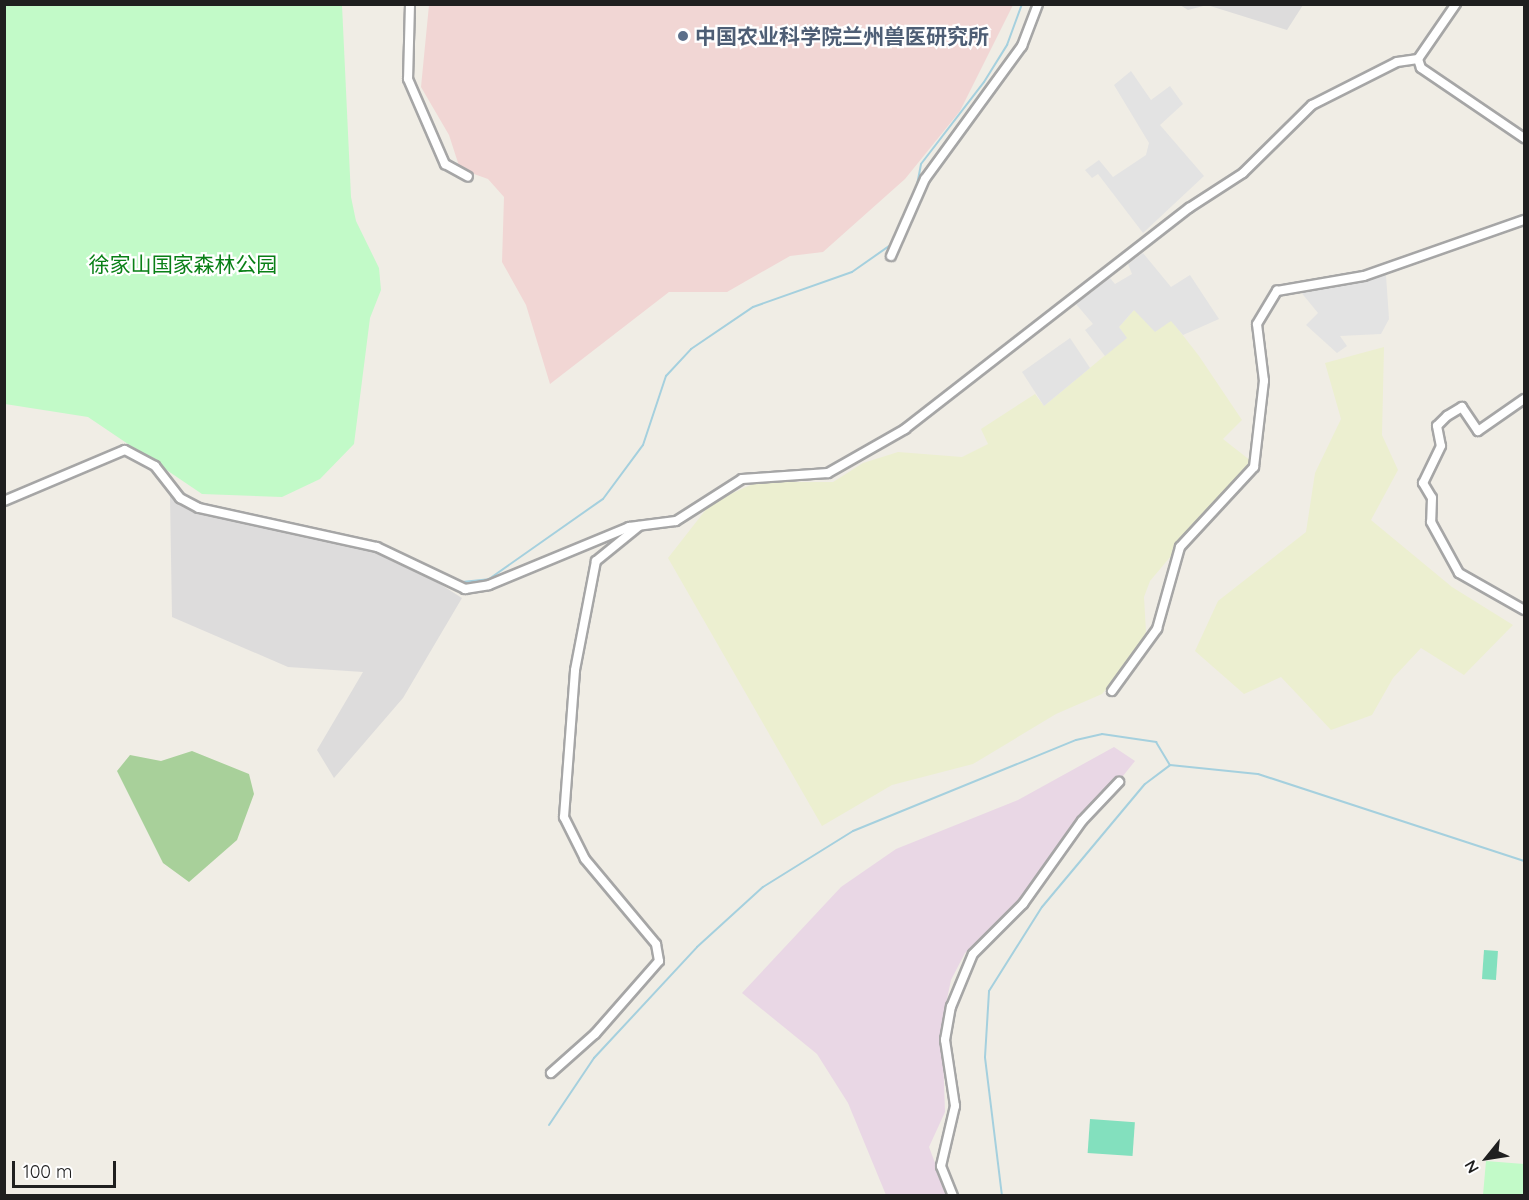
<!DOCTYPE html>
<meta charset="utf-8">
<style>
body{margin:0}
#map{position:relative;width:1529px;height:1200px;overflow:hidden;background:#f0ede5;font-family:Quicksand,"Noto Sans SC",sans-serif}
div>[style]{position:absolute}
.residential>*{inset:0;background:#dddcdc}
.commercial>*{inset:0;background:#f1d6d4}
.industrial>*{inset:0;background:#e9d7e5}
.farmland>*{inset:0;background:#ecefd0}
.forest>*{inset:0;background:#a8d09a}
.park>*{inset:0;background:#c2fac8}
.pitch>*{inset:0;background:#83e0be;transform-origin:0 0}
.parking>*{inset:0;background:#e3e3e3}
.stream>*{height:2px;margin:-1px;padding:0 1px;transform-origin:1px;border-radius:1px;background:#a5d0de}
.roads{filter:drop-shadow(2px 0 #a6a6a6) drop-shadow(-2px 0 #a6a6a6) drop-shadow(0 2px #a6a6a6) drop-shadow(0 -2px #a6a6a6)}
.street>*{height:8px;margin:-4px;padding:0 4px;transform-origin:4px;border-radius:4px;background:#fff}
.dots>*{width:16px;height:16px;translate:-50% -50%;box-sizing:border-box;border:3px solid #fff;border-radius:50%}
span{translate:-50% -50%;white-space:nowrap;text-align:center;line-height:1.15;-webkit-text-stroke:4.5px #fff;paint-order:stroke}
.service-label{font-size:21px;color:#4e5e75;font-weight:700}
.left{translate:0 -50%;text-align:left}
.park-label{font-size:21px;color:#0a8017}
.frame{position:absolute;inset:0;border:6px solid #1f1f1f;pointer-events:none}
.north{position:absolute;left:1457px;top:1128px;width:60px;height:60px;-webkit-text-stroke:4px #fff;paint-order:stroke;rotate:240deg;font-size:16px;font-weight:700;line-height:24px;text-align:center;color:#1f1f1f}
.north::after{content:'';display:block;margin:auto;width:21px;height:27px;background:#1f1f1f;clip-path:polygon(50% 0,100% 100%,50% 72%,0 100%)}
.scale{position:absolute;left:12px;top:1161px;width:104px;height:27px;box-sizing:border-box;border:3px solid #1f1f1f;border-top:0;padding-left:8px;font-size:18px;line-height:21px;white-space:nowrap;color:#1f1f1f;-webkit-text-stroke:4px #fff;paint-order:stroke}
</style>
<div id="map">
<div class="residential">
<div style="clip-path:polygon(1180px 5px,1303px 5px,1287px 30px,1207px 5px,1188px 10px)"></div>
<div style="clip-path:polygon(170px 496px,350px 542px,424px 574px,462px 598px,403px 698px,334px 778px,317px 750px,363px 672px,288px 667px,172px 617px)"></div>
</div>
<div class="commercial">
<div style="clip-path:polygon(429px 5px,1013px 5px,960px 111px,905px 179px,823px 252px,790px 256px,727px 292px,669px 292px,550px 384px,526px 305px,502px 262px,504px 197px,488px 179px,460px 169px,449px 135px,421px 87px)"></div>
</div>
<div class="industrial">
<div style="clip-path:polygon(1114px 747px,1135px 761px,1024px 899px,965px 953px,951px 980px,942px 1023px,945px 1112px,929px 1147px,947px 1195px,886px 1195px,848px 1103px,817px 1054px,742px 993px,841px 887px,896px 849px,1018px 800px)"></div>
</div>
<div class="farmland">
<div style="clip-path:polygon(1134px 310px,1171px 320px,1199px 356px,1242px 420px,1223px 439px,1251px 461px,1150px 581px,1144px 597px,1146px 632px,1131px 661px,1102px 694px,1056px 714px,973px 764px,892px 785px,822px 826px,668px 558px,711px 503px,757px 482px,833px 482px,863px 463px,898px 452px,962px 457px,988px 444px,981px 429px,1035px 394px,1044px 406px,1126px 338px,1119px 327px)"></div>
<div style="clip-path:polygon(1384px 347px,1382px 435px,1398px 470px,1371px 520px,1452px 587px,1513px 625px,1464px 675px,1421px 648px,1393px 678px,1372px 715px,1331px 730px,1281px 677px,1244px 694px,1195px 651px,1218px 601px,1306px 532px,1315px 473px,1341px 419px,1325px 363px)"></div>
</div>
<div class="forest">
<div style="clip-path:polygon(192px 751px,249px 774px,254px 794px,237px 840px,189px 882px,163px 863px,117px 771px,130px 755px,161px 761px)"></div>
</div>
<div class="park">
<div style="clip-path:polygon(4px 5px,342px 5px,351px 197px,356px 221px,379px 268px,381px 290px,370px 318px,354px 444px,320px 479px,282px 497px,202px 494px,88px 417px,5px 404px)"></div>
<div style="clip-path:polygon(1486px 1161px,1524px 1164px,1524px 1195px,1483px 1195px)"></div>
</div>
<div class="pitch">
<div style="left:1484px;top:950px;width:14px;height:29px;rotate:4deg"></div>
<div style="left:1090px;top:1119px;width:45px;height:34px;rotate:4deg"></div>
</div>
<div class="parking">
<div style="clip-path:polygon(1131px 71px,1151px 100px,1170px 86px,1183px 104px,1160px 125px,1204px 176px,1143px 233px,1098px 174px,1092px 178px,1085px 170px,1099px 160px,1113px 177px,1146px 155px,1149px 143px,1114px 85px)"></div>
<div style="clip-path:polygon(1143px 253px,1171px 287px,1190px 275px,1219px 319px,1183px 335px,1171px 321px,1155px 332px,1134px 310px,1119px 327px,1127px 338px,1105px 356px,1085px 330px,1093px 324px,1076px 304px,1110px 278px,1115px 284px,1132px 274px,1128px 264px)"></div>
<div style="clip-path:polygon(1386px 275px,1389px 319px,1381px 334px,1340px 336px,1347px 346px,1337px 353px,1306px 325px,1318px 313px,1300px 291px)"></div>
<div style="clip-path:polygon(1070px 338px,1090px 368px,1044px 406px,1022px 372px)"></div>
</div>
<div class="stream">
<div style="left:916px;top:190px;width:26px;rotate:-79deg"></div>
<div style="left:921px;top:164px;width:103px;rotate:-52.5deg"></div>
<div style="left:984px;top:82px;width:44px;rotate:-58.1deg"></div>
<div style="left:1007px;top:45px;width:44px;rotate:-69.9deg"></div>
<div style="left:384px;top:545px;width:13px;rotate:29deg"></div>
<div style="left:446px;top:576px;width:17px;rotate:21deg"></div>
<div style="left:462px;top:582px;width:27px;rotate:-6deg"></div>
<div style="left:489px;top:579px;width:139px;rotate:-35.1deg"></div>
<div style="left:603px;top:499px;width:67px;rotate:-53.5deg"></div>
<div style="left:643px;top:445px;width:73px;rotate:-71.6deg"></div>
<div style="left:666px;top:376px;width:37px;rotate:-47deg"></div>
<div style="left:691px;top:349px;width:75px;rotate:-34.1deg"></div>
<div style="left:753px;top:307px;width:105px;rotate:-19.5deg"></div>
<div style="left:852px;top:272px;width:49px;rotate:-35deg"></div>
<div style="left:549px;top:1125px;width:81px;rotate:-56.1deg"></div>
<div style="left:594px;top:1058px;width:151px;rotate:-47.1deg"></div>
<div style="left:697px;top:947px;width:89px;rotate:-42.3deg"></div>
<div style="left:763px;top:887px;width:106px;rotate:-31.9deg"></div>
<div style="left:853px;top:831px;width:241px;rotate:-22.2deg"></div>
<div style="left:1076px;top:740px;width:27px;rotate:-13deg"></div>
<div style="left:1102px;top:734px;width:55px;rotate:8.4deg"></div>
<div style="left:1156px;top:742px;width:27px;rotate:59deg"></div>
<div style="left:1002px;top:1196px;width:140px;rotate:-97deg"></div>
<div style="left:985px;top:1057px;width:66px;rotate:-86.5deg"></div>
<div style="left:989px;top:991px;width:99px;rotate:-57.8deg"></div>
<div style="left:1042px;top:907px;width:160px;rotate:-50.1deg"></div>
<div style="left:1145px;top:784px;width:31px;rotate:-37deg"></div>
<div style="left:1170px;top:765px;width:88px;rotate:5.8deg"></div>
<div style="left:1258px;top:774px;width:280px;rotate:18.1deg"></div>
</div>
<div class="roads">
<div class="street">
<div style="left:410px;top:4px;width:75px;rotate:91.5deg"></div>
<div style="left:408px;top:79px;width:93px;rotate:66.5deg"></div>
<div style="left:445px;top:164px;width:26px;rotate:29deg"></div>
<div style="left:1418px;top:59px;width:9px;rotate:72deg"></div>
<div style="left:1421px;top:68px;width:125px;rotate:34.2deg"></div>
<div style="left:891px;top:256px;width:84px;rotate:-66.2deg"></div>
<div style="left:925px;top:179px;width:165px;rotate:-53.9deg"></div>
<div style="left:1022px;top:46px;width:45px;rotate:-69.1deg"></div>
<div style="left:1524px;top:399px;width:56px;rotate:145.2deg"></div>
<div style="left:1478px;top:431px;width:29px;rotate:-124deg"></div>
<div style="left:1462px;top:407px;width:17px;rotate:149deg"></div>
<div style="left:1447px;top:416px;width:14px;rotate:135deg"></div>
<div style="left:1437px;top:426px;width:20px;rotate:79deg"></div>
<div style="left:1441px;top:446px;width:41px;rotate:115.9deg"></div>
<div style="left:1423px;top:483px;width:17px;rotate:59deg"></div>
<div style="left:1432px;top:498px;width:24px;rotate:92deg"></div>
<div style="left:1431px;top:522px;width:58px;rotate:61.2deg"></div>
<div style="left:1459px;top:573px;width:75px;rotate:29.6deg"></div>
<div style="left:4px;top:501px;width:131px;rotate:-22.9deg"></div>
<div style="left:125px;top:450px;width:34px;rotate:28deg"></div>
<div style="left:155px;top:466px;width:41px;rotate:52deg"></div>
<div style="left:180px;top:498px;width:21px;rotate:28deg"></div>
<div style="left:199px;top:508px;width:182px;rotate:12.4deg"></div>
<div style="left:377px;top:547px;width:98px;rotate:25.5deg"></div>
<div style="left:465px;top:589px;width:24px;rotate:-9deg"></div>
<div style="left:489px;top:585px;width:152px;rotate:-22.5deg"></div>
<div style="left:629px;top:527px;width:47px;rotate:-7.3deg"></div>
<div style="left:676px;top:521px;width:78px;rotate:-32.5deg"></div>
<div style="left:742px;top:479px;width:86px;rotate:-4deg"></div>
<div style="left:828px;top:473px;width:89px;rotate:-29.7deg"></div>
<div style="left:905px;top:429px;width:360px;rotate:-37.9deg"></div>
<div style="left:1189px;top:208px;width:64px;rotate:-32.9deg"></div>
<div style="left:1243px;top:173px;width:97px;rotate:-44.6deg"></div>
<div style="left:1312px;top:105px;width:95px;rotate:-26.8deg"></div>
<div style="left:1397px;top:62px;width:21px;rotate:-8deg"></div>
<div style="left:1418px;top:59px;width:67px;rotate:-55.4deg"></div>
<div style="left:1112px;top:691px;width:77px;rotate:-54deg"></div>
<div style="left:1157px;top:629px;width:85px;rotate:-74.3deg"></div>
<div style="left:1180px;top:547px;width:109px;rotate:-47.2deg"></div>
<div style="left:1254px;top:467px;width:87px;rotate:-83.4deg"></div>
<div style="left:1264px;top:381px;width:57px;rotate:-97deg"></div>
<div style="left:1257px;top:324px;width:39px;rotate:-59deg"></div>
<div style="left:1277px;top:291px;width:88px;rotate:-9.8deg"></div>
<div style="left:1364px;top:276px;width:170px;rotate:-19.3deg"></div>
<div style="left:551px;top:1073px;width:59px;rotate:-41.6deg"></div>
<div style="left:595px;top:1034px;width:97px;rotate:-48.8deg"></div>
<div style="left:659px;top:961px;width:17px;rotate:-100deg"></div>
<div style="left:656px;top:944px;width:111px;rotate:-129.9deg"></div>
<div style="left:585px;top:859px;width:47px;rotate:-116.6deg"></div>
<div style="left:564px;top:817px;width:147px;rotate:-85.7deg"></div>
<div style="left:575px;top:670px;width:111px;rotate:-79.1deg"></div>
<div style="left:596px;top:561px;width:55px;rotate:-39.1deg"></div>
<div style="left:953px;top:1196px;width:32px;rotate:-112deg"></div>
<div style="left:941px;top:1166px;width:62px;rotate:-76.9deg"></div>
<div style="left:955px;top:1106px;width:67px;rotate:-98.6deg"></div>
<div style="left:945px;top:1040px;width:34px;rotate:-80deg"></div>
<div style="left:951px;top:1007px;width:57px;rotate:-67.5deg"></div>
<div style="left:973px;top:954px;width:71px;rotate:-45deg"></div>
<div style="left:1023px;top:904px;width:102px;rotate:-54.6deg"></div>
<div style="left:1082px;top:821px;width:54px;rotate:-46.5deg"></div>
</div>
</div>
<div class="dots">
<div style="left:683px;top:36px;background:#5c6f8a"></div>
</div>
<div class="service-label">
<span class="left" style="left:695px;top:36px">中国农业科学院兰州兽医研究所</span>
</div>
<div class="park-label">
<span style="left:183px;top:264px">徐家山国家森林公园</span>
</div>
<div class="frame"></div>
<div class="north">N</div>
<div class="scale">100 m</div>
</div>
